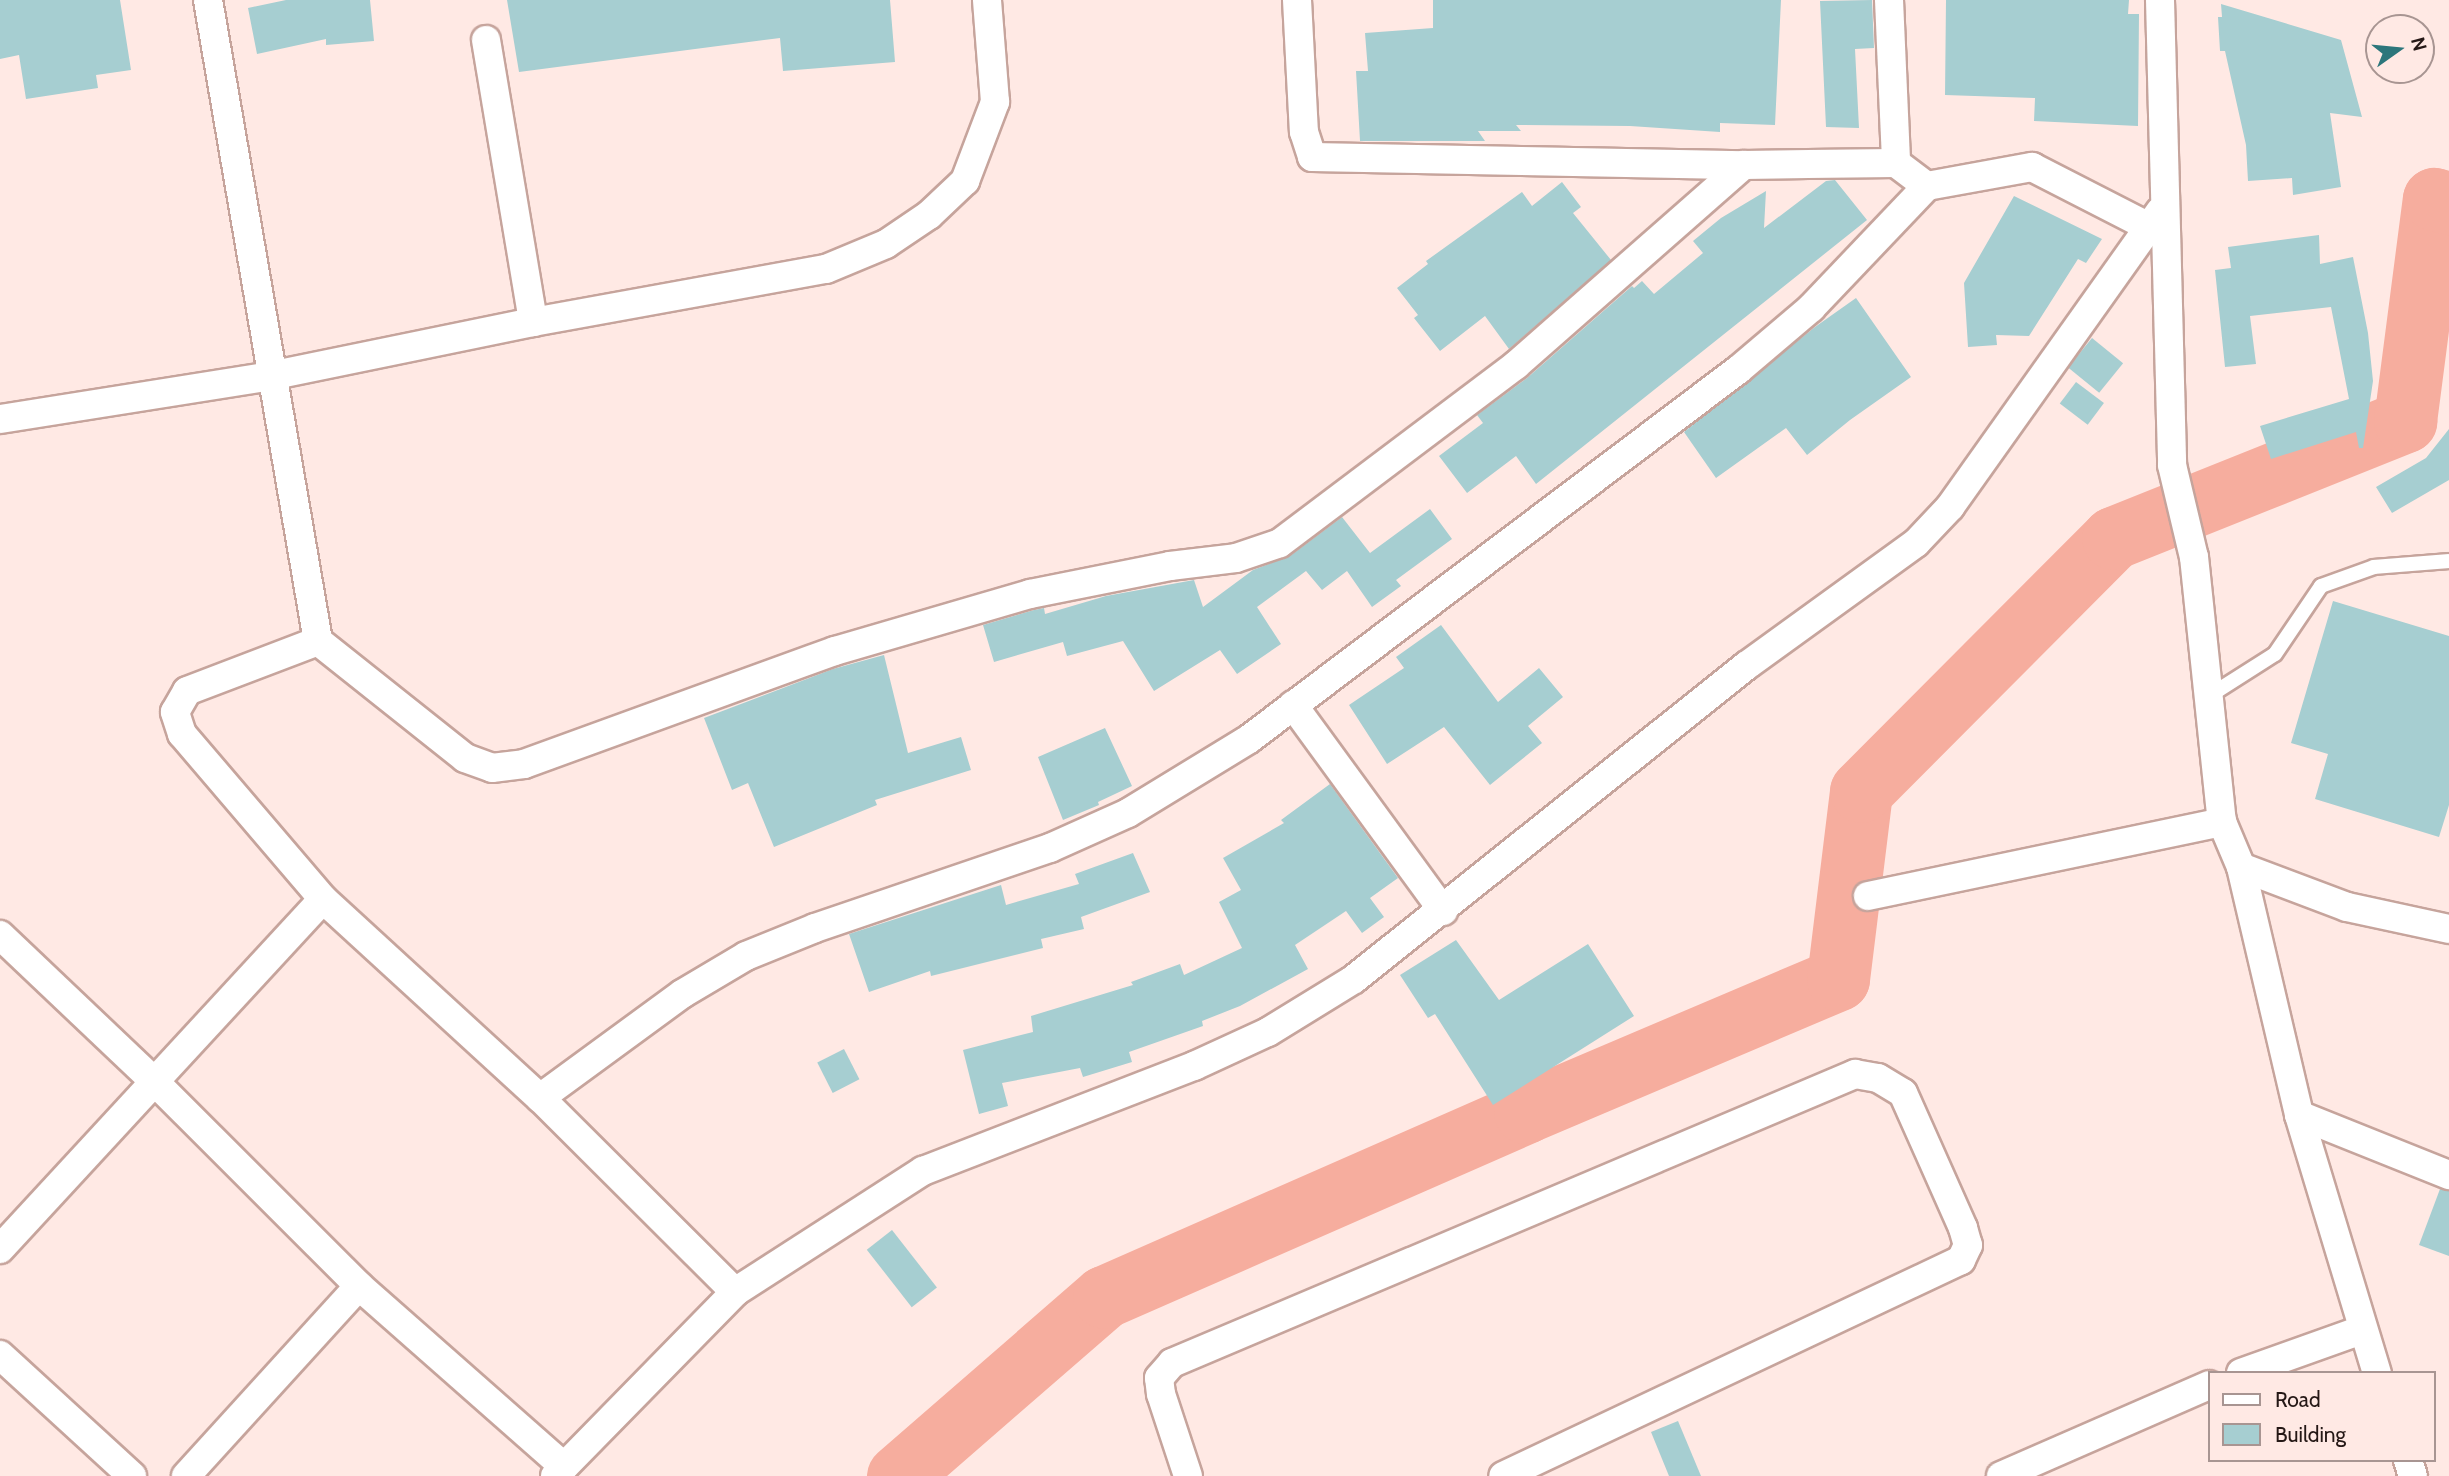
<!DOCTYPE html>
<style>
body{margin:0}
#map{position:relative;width:2449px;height:1476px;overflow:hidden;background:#ffe9e4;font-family:Cabin,sans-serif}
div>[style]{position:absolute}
.river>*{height:63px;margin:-31.5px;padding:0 31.5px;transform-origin:31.5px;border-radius:31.5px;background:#f6ad9e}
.building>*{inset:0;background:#a6ced1;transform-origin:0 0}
.roads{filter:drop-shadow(2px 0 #c6a49c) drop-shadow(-2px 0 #c6a49c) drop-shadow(0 2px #c6a49c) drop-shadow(0 -2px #c6a49c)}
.lane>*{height:14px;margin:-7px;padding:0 7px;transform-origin:7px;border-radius:7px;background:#fff}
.street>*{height:28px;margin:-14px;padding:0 14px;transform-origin:14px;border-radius:14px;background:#fff}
span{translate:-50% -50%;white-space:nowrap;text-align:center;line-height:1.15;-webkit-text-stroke:5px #ffe9e4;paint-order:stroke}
.legend{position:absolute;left:2208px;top:1371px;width:228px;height:91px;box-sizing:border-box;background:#ffe9e4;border:2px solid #a89592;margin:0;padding:9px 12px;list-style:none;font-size:21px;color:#251816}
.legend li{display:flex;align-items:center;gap:14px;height:35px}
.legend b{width:35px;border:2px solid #a89592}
.north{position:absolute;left:2365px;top:14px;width:70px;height:70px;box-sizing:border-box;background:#ffe9e4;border:2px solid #a89592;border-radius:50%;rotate:75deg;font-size:19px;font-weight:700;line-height:28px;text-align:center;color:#251816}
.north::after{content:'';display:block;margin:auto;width:24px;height:32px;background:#2c767b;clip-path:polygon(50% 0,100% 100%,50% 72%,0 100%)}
</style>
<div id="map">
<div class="river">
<div style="left:898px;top:1476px;width:273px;rotate:-41deg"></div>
<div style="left:1104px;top:1297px;width:460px;rotate:-23.7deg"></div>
<div style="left:1525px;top:1112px;width:340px;rotate:-23deg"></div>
<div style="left:1838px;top:979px;width:189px;rotate:-83deg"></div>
<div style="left:1861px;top:791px;width:357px;rotate:-45.1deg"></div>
<div style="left:2113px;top:538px;width:315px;rotate:-21.8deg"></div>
<div style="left:2405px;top:421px;width:224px;rotate:-82.6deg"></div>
<div style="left:2434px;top:199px;width:16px;rotate:15deg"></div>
</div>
<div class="building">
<div style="clip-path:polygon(0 0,120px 0,131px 70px,96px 75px,98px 88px,26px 99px,19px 55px,0 59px)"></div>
<div style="clip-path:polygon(286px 0,370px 0,374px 41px,326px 45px,326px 39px,257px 54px,248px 8px)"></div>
<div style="clip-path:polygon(507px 0,890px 0,895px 62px,783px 71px,780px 38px,519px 72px)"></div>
<div style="clip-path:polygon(1433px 0,1781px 0,1775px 125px,1720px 123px,1720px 132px,1630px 126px,1516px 125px,1521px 131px,1478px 131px,1485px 141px,1360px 141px,1356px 71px,1368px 71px,1365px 33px,1433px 28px)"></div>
<div style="clip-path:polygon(1872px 0,1874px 48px,1855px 49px,1859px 128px,1826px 127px,1820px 1px)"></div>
<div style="clip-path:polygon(1946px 0,2129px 0,2128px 14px,2139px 14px,2138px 126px,2034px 121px,2035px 98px,1945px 95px)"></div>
<div style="clip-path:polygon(2221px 4px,2341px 40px,2362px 117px,2330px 113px,2341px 187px,2293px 195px,2292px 178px,2248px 181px,2246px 145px,2225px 51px,2220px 51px,2218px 17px,2222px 17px)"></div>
<div style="clip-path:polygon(1835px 180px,1867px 220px,1536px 484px,1516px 456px,1467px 493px,1439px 456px,1483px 423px,1477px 415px,1527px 378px,1632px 286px,1634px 288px,1642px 281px,1654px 294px,1703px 253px,1693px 241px,1721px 218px,1766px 191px,1764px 228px,1826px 181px)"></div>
<div style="clip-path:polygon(1562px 182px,1581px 207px,1573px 213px,1611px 260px,1509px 349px,1485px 316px,1440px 351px,1414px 318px,1418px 315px,1397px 288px,1428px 264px,1426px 261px,1522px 192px,1532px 206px)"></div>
<div style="clip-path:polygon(2014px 196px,2102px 239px,2086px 263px,2078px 259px,2029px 336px,1996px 335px,1997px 345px,1968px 347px,1964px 283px)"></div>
<div style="clip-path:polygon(2319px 235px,2320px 264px,2353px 257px,2368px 333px,2373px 381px,2363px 448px,2359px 448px,2356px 432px,2271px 459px,2260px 426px,2349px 399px,2331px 307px,2250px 316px,2256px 364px,2225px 367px,2215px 270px,2231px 268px,2228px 247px)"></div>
<div style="clip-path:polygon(1856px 298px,1911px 377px,1850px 420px,1807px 455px,1786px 428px,1716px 478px,1684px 432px,1815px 327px)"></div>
<div style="left:2092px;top:338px;width:40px;height:38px;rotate:39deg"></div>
<div style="left:2076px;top:382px;width:35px;height:27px;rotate:37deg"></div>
<div style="clip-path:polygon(2449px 429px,2449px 480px,2392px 513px,2376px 487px,2426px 458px)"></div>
<div style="clip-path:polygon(1430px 509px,1452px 539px,1396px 580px,1401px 586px,1372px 607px,1347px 571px,1322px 590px,1306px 571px,1257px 607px,1281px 644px,1237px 674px,1220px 650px,1154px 691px,1123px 641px,1067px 656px,1063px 642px,994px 662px,983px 625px,1034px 610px,1044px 608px,1045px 614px,1106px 596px,1194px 580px,1203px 607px,1253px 570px,1290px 556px,1342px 517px,1370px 553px)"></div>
<div style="clip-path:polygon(2333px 601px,2449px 636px,2449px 805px,2439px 837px,2315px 799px,2328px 754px,2291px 743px)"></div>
<div style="clip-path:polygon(1441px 625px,1498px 702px,1539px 668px,1563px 697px,1528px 726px,1542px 743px,1490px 785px,1444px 727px,1387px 764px,1349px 705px,1404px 668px,1396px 657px)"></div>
<div style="clip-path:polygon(884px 655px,908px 753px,961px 737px,971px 770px,875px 800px,877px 805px,774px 847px,748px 783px,732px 790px,704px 718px,833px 669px)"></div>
<div style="clip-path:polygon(1105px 728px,1132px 786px,1098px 802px,1099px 805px,1063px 820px,1038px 757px)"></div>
<div style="clip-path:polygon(1330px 784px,1398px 878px,1370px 898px,1384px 917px,1362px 933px,1346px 911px,1295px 945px,1308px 969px,1240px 1006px,1202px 1021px,1203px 1026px,1129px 1052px,1132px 1062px,1083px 1077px,1080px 1068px,1002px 1083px,1008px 1106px,979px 1114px,963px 1050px,1033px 1032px,1031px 1016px,1133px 985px,1131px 982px,1180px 964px,1184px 975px,1242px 948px,1219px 902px,1241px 890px,1223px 858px,1284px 823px,1281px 820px)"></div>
<div style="clip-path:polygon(1133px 853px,1150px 892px,1081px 917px,1084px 929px,1041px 939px,1043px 948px,931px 976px,930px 971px,869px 992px,849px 934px,1001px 885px,1006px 905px,1079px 884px,1075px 874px)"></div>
<div style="clip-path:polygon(1456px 940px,1499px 1000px,1588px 944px,1634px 1016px,1493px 1105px,1435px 1014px,1428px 1018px,1400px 975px)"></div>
<div style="left:844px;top:1049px;width:34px;height:30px;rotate:63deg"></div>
<div style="clip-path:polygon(2440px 1189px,2449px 1191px,2449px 1256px,2419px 1245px)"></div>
<div style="left:892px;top:1230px;width:73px;height:32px;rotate:52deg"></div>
<div style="clip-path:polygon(1678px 1421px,1701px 1476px,1669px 1476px,1651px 1432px)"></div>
</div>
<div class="roads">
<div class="lane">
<div style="left:2209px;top:696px;width:78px;rotate:-32.5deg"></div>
<div style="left:2275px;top:654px;width:82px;rotate:-55.9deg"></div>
<div style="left:2321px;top:586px;width:56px;rotate:-19.7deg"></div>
<div style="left:2374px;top:567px;width:75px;rotate:-4.6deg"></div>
</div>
<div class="street">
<div style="left:208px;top:0;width:650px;rotate:80.26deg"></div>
<div style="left:1297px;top:0;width:132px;rotate:87deg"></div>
<div style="left:1304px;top:132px;width:26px;rotate:72deg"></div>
<div style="left:1312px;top:157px;width:432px;rotate:1.1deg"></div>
<div style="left:1744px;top:165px;width:152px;rotate:-0.8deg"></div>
<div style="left:1896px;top:163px;width:39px;rotate:37deg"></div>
<div style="left:1927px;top:186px;width:107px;rotate:-10.3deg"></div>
<div style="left:2032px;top:167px;width:131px;rotate:27.1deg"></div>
<div style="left:2149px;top:227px;width:19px;rotate:-55deg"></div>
<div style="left:1889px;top:0;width:163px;rotate:87.5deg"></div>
<div style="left:2160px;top:0;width:465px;rotate:88.5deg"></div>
<div style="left:2172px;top:465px;width:95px;rotate:76.6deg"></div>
<div style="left:2194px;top:557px;width:266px;rotate:84deg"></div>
<div style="left:2222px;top:822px;width:49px;rotate:67.1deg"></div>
<div style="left:2241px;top:867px;width:255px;rotate:76.8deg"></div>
<div style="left:2299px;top:1115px;width:162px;rotate:21.8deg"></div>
<div style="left:486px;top:40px;width:286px;rotate:80.5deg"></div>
<div style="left:0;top:419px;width:273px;rotate:-9deg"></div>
<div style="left:270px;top:376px;width:268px;rotate:-11.6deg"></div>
<div style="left:533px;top:322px;width:298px;rotate:-10.3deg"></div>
<div style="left:826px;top:269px;width:65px;rotate:-22.6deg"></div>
<div style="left:886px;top:244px;width:52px;rotate:-34deg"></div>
<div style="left:929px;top:215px;width:50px;rotate:-43.4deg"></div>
<div style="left:965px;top:181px;width:85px;rotate:-69.2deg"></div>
<div style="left:995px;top:102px;width:102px;rotate:-94.5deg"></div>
<div style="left:1293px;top:705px;width:255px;rotate:53.9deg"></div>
<div style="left:2241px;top:867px;width:113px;rotate:20.7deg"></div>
<div style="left:2347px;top:907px;width:104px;rotate:12.2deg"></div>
<div style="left:1868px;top:896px;width:362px;rotate:-11.8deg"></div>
<div style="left:0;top:935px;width:212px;rotate:43.5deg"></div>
<div style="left:154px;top:1081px;width:290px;rotate:45deg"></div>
<div style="left:359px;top:1286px;width:273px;rotate:41.4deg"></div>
<div style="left:540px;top:1098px;width:176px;rotate:-36.2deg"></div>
<div style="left:682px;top:994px;width:74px;rotate:-30.7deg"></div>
<div style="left:746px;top:956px;width:74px;rotate:-22.1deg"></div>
<div style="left:815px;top:928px;width:248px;rotate:-18.8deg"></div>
<div style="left:1050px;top:848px;width:85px;rotate:-24.2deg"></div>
<div style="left:1128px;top:813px;width:142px;rotate:-31.4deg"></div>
<div style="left:1249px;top:739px;width:613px;rotate:-37.04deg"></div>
<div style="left:1738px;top:370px;width:96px;rotate:-40.3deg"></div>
<div style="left:1811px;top:308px;width:168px;rotate:-46.4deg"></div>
<div style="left:2299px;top:1115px;width:270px;rotate:73.2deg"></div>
<div style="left:0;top:1249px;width:476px;rotate:-47.3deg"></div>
<div style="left:735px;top:1292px;width:275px;rotate:-135.1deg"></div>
<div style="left:540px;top:1098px;width:294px;rotate:-137.5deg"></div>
<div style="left:323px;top:899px;width:217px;rotate:-130.5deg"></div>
<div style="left:182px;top:734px;width:23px;rotate:-108deg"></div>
<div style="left:175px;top:712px;width:24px;rotate:-60deg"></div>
<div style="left:187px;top:691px;width:140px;rotate:-20.9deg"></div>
<div style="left:318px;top:641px;width:188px;rotate:38.5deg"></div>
<div style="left:465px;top:758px;width:29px;rotate:20deg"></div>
<div style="left:492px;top:768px;width:32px;rotate:-7deg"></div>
<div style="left:524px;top:764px;width:331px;rotate:-20deg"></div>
<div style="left:835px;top:651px;width:203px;rotate:-16.3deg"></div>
<div style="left:1030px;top:594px;width:143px;rotate:-11.3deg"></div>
<div style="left:1170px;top:566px;width:66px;rotate:-6.9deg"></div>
<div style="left:1236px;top:558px;width:46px;rotate:-18.8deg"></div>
<div style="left:1280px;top:543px;width:296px;rotate:-37deg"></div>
<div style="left:1516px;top:365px;width:303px;rotate:-41.3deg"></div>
<div style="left:0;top:1355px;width:179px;rotate:42.5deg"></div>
<div style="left:2241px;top:1373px;width:128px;rotate:-19.6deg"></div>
<div style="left:2408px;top:1460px;width:17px;rotate:73deg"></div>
<div style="left:186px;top:1476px;width:257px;rotate:-47.7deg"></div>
<div style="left:555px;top:1476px;width:257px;rotate:-45.6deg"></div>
<div style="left:735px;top:1292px;width:224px;rotate:-32.8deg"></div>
<div style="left:923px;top:1171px;width:291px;rotate:-21.2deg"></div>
<div style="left:1194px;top:1066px;width:81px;rotate:-24.7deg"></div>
<div style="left:1268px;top:1032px;width:101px;rotate:-31.6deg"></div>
<div style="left:1354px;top:979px;width:502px;rotate:-38.61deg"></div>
<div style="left:1746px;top:666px;width:210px;rotate:-35.9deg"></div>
<div style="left:1916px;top:543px;width:50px;rotate:-46.6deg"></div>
<div style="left:1950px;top:507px;width:344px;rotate:-54.6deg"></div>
<div style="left:1188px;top:1476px;width:86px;rotate:-108.2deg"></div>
<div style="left:1161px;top:1394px;width:16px;rotate:-97deg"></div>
<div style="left:1159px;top:1378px;width:20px;rotate:-49deg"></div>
<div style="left:1172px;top:1363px;width:742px;rotate:-22.93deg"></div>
<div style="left:1855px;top:1074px;width:23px;rotate:10deg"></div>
<div style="left:1878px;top:1078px;width:29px;rotate:31deg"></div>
<div style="left:1903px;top:1093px;width:148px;rotate:66deg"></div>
<div style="left:1963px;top:1228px;width:18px;rotate:74deg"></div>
<div style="left:1968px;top:1245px;width:17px;rotate:115deg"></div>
<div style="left:1961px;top:1260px;width:506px;rotate:154.75deg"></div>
<div style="left:2001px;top:1476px;width:227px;rotate:-23.6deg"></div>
</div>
</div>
<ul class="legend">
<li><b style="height:9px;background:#fff"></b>Road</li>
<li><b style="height:19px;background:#a6ced1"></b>Building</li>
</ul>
<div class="north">N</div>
</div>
